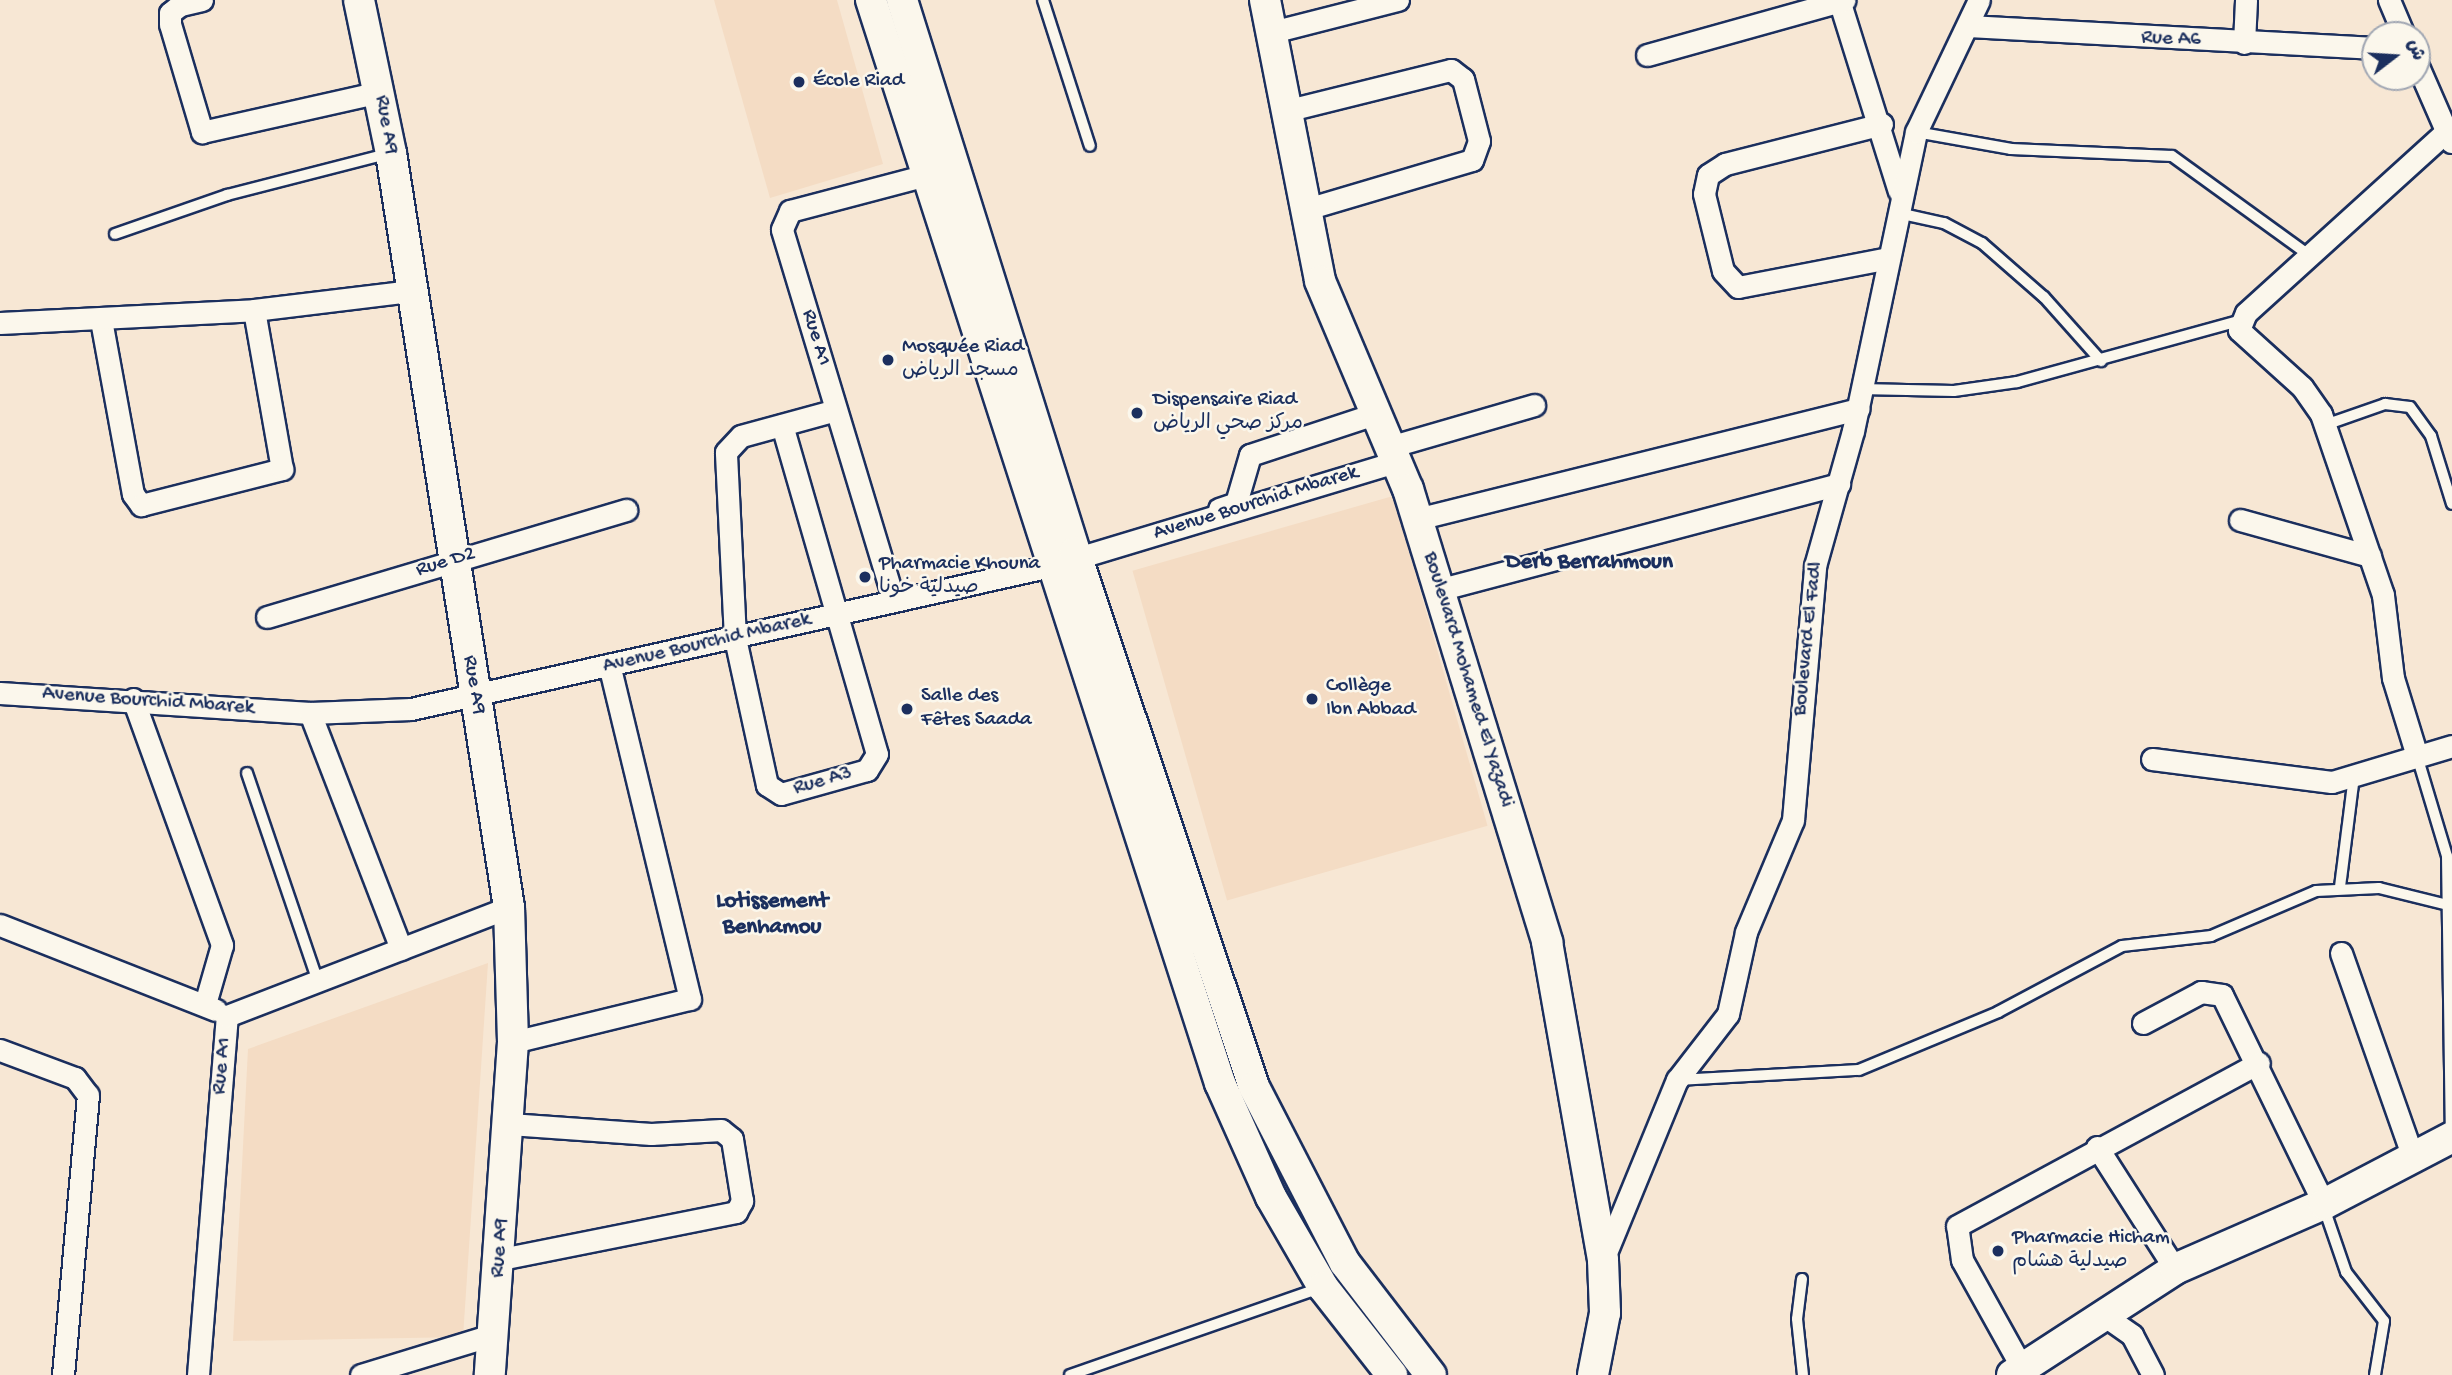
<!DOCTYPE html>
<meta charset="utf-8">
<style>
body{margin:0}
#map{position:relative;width:2452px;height:1375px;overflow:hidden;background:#f7e7d4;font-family:"Gochi Hand","Playpen Sans Arabic",sans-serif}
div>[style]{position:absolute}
.built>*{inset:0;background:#f4dcc4;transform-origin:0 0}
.roads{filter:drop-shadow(2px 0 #1b2f5e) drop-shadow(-2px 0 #1b2f5e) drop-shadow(0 2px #1b2f5e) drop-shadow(0 -2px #1b2f5e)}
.lane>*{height:10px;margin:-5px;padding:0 5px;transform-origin:5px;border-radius:5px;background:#fbf7ec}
.street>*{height:21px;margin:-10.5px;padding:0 10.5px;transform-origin:10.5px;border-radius:10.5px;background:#fbf7ec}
.secondary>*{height:30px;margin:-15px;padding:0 15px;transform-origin:15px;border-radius:15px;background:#fbf7ec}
.dots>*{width:19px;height:19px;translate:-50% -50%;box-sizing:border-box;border:4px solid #fbf7ec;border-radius:50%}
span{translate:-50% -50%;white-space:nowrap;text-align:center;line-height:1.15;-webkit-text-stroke:5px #fbf7ec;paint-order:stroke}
.street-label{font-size:21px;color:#1b2f5e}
.poi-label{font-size:21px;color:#1b2f5e}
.left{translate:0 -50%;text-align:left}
.neighbourhood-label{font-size:23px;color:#1b2f5e;font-weight:700}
.north{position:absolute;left:2361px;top:21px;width:70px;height:70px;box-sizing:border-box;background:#fbf7ec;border:2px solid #a1a7b3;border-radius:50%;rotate:73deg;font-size:19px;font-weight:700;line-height:28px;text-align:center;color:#1b2f5e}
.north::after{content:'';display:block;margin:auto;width:24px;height:32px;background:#1b2f5e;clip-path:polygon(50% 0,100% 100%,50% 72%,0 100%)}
</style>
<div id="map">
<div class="built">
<div style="clip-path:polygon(714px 0,837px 0,883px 164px,770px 198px)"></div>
<div style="left:1393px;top:496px;width:343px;height:271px;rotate:74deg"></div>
<div style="clip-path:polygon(488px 963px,463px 1337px,233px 1341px,248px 1049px)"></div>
</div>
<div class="roads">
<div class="lane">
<div style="left:1043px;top:0;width:153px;rotate:72.2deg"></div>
<div style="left:1916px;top:132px;width:97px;rotate:10.1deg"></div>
<div style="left:2011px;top:149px;width:161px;rotate:2.5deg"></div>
<div style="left:2172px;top:156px;width:169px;rotate:35.9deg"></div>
<div style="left:1898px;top:213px;width:47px;rotate:12.3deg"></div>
<div style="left:1944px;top:223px;width:43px;rotate:27.8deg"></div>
<div style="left:1982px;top:243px;width:82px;rotate:41.1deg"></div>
<div style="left:2044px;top:297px;width:86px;rotate:48.3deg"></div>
<div style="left:115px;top:234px;width:119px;rotate:-19.2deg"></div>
<div style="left:227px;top:195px;width:168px;rotate:-14.4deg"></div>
<div style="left:1860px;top:389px;width:94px;rotate:1.2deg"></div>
<div style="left:1954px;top:391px;width:64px;rotate:-8.1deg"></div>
<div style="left:2017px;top:382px;width:230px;rotate:-15.4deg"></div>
<div style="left:2325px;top:425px;width:64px;rotate:-19.3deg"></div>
<div style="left:2385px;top:404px;width:25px;rotate:7deg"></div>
<div style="left:2410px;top:407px;width:36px;rotate:54deg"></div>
<div style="left:2431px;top:436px;width:71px;rotate:72.8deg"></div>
<div style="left:2417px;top:756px;width:104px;rotate:73.3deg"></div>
<div style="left:2447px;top:856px;width:279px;rotate:89.2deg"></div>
<div style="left:247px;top:773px;width:220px;rotate:71.2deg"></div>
<div style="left:2340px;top:887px;width:112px;rotate:-82.8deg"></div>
<div style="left:1678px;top:1080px;width:181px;rotate:-3.2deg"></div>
<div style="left:1859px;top:1070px;width:151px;rotate:-22.6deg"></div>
<div style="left:1998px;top:1012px;width:140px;rotate:-28deg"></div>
<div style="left:2122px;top:946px;width:90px;rotate:-6.4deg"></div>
<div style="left:2211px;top:936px;width:114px;rotate:-23.2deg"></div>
<div style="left:2316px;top:891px;width:63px;rotate:-2.7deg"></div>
<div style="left:2379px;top:888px;width:75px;rotate:13.9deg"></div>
<div style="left:2324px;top:1208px;width:68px;rotate:71deg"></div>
<div style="left:2346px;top:1272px;width:62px;rotate:52.2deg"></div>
<div style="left:2384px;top:1321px;width:55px;rotate:99.5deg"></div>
<div style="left:1802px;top:1279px;width:40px;rotate:97.1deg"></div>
<div style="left:1797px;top:1319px;width:56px;rotate:83.9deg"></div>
<div style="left:1070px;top:1375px;width:265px;rotate:-19.2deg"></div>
</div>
<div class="street">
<div style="left:202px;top:0;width:23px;rotate:167deg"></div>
<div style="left:180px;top:5px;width:13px;rotate:141deg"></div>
<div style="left:170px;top:13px;width:11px;rotate:90deg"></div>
<div style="left:170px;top:24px;width:113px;rotate:73.5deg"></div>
<div style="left:202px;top:132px;width:182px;rotate:-12.7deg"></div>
<div style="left:1839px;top:0;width:200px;rotate:72.6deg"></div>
<div style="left:2389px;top:0;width:38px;rotate:67deg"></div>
<div style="left:1968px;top:26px;width:408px;rotate:3.1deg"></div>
<div style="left:1272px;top:32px;width:130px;rotate:-14.3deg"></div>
<div style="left:2244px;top:43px;width:43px;rotate:-87.3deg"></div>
<div style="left:1647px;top:55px;width:205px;rotate:-15.6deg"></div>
<div style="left:2417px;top:64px;width:85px;rotate:66.4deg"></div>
<div style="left:1285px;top:111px;width:171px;rotate:-13.9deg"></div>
<div style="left:1451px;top:70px;width:15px;rotate:37deg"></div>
<div style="left:1463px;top:79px;width:64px;rotate:75.5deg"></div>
<div style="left:1479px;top:141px;width:20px;rotate:110deg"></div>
<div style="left:1472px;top:160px;width:176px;rotate:163.5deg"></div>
<div style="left:1882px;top:124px;width:162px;rotate:165.7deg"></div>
<div style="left:1725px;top:164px;width:20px;rotate:147deg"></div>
<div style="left:1708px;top:175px;width:19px;rotate:102deg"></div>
<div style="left:1704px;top:194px;width:79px;rotate:76.1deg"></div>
<div style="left:1723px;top:271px;width:22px;rotate:47deg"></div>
<div style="left:1738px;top:287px;width:153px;rotate:-10.9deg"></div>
<div style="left:101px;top:320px;width:177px;rotate:79.6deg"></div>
<div style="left:133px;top:494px;width:14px;rotate:54deg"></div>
<div style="left:141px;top:505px;width:146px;rotate:-14.3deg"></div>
<div style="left:282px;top:469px;width:161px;rotate:-100deg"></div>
<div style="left:0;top:323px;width:254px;rotate:-2.9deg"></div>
<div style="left:254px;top:310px;width:159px;rotate:-6.9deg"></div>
<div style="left:782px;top:425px;width:342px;rotate:73.9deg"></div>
<div style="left:877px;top:754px;width:19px;rotate:122deg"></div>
<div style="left:867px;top:770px;width:89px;rotate:164.4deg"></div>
<div style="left:781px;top:794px;width:17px;rotate:-147deg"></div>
<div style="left:767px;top:785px;width:150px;rotate:-102.3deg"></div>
<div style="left:735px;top:638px;width:186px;rotate:-92.8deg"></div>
<div style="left:726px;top:452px;width:22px;rotate:-47deg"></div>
<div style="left:741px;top:436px;width:98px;rotate:-15.3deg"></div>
<div style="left:1393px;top:446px;width:147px;rotate:-16.2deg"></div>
<div style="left:1219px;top:509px;width:18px;rotate:-19deg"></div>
<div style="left:1236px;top:503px;width:50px;rotate:-73.7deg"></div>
<div style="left:1250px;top:455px;width:135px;rotate:-18.2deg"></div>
<div style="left:1417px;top:519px;width:455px;rotate:-14deg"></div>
<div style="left:2240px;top:520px;width:135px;rotate:15.5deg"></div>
<div style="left:1438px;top:590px;width:415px;rotate:-14.8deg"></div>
<div style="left:894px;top:601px;width:388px;rotate:-106.8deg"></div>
<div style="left:782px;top:229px;width:20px;rotate:-66deg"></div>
<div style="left:790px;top:211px;width:141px;rotate:-14.8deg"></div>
<div style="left:267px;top:617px;width:375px;rotate:-16.6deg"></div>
<div style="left:0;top:693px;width:311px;rotate:3.7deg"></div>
<div style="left:310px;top:713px;width:101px;rotate:-2.3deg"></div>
<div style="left:411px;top:709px;width:656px;rotate:-12.6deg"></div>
<div style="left:1051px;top:566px;width:363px;rotate:-16.8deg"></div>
<div style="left:133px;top:699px;width:262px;rotate:70.1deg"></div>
<div style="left:222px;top:945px;width:61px;rotate:106.1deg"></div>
<div style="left:310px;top:713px;width:253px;rotate:68.9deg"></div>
<div style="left:2417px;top:756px;width:82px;rotate:-107.1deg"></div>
<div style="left:2393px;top:678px;width:84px;rotate:-96.9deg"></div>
<div style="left:2383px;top:595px;width:191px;rotate:-108.9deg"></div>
<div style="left:2321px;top:414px;width:33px;rotate:-125deg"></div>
<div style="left:2302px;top:387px;width:85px;rotate:-137.9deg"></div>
<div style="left:2239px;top:330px;width:18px;rotate:-68deg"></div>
<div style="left:2246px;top:313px;width:271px;rotate:-42.2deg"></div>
<div style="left:2152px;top:759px;width:181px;rotate:7.3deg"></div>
<div style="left:2332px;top:782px;width:125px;rotate:-16.7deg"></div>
<div style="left:0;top:925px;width:232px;rotate:21.5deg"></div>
<div style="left:2341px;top:953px;width:217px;rotate:70.6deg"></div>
<div style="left:2143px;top:1023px;width:66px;rotate:-28.1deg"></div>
<div style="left:2201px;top:992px;width:21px;rotate:8deg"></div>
<div style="left:2222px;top:995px;width:233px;rotate:64deg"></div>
<div style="left:513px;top:1042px;width:182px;rotate:-13.7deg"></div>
<div style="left:690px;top:999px;width:344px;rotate:-103.6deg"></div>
<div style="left:0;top:1050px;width:80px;rotate:20.5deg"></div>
<div style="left:75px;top:1078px;width:21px;rotate:53deg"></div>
<div style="left:88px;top:1095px;width:281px;rotate:95.1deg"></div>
<div style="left:2097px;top:1147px;width:145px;rotate:57.4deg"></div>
<div style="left:501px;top:1259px;width:240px;rotate:-11.3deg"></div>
<div style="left:736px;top:1212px;width:13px;rotate:-61deg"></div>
<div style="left:742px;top:1201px;width:63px;rotate:-99.2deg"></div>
<div style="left:732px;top:1139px;width:14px;rotate:-141deg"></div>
<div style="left:721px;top:1130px;width:70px;rotate:176.7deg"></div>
<div style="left:651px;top:1134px;width:142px;rotate:-176deg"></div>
<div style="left:1603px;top:1260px;width:195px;rotate:-67.7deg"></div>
<div style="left:1677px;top:1080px;width:83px;rotate:-52.3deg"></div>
<div style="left:1728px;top:1014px;width:84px;rotate:-77.6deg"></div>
<div style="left:1746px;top:932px;width:121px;rotate:-67.2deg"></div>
<div style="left:1793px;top:820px;width:255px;rotate:-85deg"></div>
<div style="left:1815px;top:566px;width:140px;rotate:-74.3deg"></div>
<div style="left:1853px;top:431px;width:306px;rotate:-78.1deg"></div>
<div style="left:1916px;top:132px;width:146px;rotate:-64.5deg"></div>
<div style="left:2102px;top:1314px;width:37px;rotate:35deg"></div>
<div style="left:2132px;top:1335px;width:45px;rotate:62.3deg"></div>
<div style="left:198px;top:1375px;width:360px;rotate:-85.4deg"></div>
<div style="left:227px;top:1016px;width:302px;rotate:-21.1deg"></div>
<div style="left:361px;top:1375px;width:137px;rotate:-17deg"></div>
<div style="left:2026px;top:1375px;width:132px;rotate:-119.1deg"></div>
<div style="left:1962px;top:1260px;width:34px;rotate:-98deg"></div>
<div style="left:1957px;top:1226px;width:343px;rotate:-28.4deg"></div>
</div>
<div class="secondary">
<div style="left:359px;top:0;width:156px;rotate:78.2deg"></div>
<div style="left:391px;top:153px;width:763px;rotate:81.11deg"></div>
<div style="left:509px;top:907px;width:135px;rotate:88.3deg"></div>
<div style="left:513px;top:1042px;width:334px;rotate:94deg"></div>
<div style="left:871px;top:0;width:1138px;rotate:72.14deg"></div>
<div style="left:1220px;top:1083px;width:125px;rotate:65.9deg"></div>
<div style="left:1271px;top:1197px;width:104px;rotate:60deg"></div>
<div style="left:1323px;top:1287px;width:112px;rotate:51.9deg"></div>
<div style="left:902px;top:0;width:578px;rotate:72.6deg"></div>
<div style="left:1075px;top:552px;width:564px;rotate:71.5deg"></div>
<div style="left:1254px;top:1087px;width:198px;rotate:62.7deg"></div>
<div style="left:1345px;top:1263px;width:141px;rotate:52.5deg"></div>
<div style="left:1265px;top:0;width:286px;rotate:78.9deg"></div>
<div style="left:1320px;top:281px;width:226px;rotate:67.1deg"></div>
<div style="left:1408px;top:489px;width:474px;rotate:72.9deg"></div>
<div style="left:1547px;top:942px;width:323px;rotate:80deg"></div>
<div style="left:1603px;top:1260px;width:53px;rotate:87.8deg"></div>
<div style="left:1605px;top:1313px;width:63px;rotate:101deg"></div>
<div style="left:2012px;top:1375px;width:194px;rotate:-33deg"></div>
<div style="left:2175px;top:1269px;width:163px;rotate:-23.6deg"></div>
<div style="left:2324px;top:1204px;width:144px;rotate:-27.6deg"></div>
</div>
</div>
<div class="dots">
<div style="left:799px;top:82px;background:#1b2f5e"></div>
<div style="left:888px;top:360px;background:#1b2f5e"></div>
<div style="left:1137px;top:413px;background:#1b2f5e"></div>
<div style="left:865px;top:577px;background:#1b2f5e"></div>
<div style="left:1312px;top:699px;background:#1b2f5e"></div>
<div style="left:907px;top:709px;background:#1b2f5e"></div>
<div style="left:1998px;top:1251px;background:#1b2f5e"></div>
</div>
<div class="street-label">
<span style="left:2171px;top:40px;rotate:2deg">Rue A6</span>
<span style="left:385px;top:125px;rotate:80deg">Rue A9</span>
<span style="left:815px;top:338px;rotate:73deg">Rue A1</span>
<span style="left:1256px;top:504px;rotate:-17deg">Avenue Bourchid Mbarek</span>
<span style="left:446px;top:563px;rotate:-17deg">Rue D2</span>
<span style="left:1809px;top:639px;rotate:-84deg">Boulevard El Fadl</span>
<span style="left:707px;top:644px;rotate:-13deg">Avenue Bourchid Mbarek</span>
<span style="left:1467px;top:680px;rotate:73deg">Boulevard Mohamed El Yazadi</span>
<span style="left:473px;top:685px;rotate:80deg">Rue A9</span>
<span style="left:148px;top:702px;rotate:4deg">Avenue Bourchid Mbarek</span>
<span style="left:823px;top:782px;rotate:-16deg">Rue A3</span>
<span style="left:223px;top:1066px;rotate:-85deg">Rue A1</span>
<span style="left:501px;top:1248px;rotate:-86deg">Rue A9</span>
</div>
<div class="poi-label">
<span class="left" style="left:813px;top:82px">École Riad</span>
<span class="left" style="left:902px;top:360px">Mosquée Riad<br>مسجد الرياض</span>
<span class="left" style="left:1153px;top:413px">Dispensaire Riad<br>مركز صحي الرياض</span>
<span class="left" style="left:879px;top:577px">Pharmacie Khouna<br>صيدلية خونا</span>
<span class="left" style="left:1326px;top:699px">Collège<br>Ibn Abbad</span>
<span class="left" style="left:921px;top:709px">Salle des<br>Fêtes Saada</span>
<span class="left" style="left:2012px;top:1251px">Pharmacie Hicham<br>صيدلية هشام</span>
</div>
<div class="neighbourhood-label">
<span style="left:1589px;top:563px">Derb Berrahmoun</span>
<span style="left:772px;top:915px">Lotissement<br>Benhamou</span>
</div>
<div class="north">ش</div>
</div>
